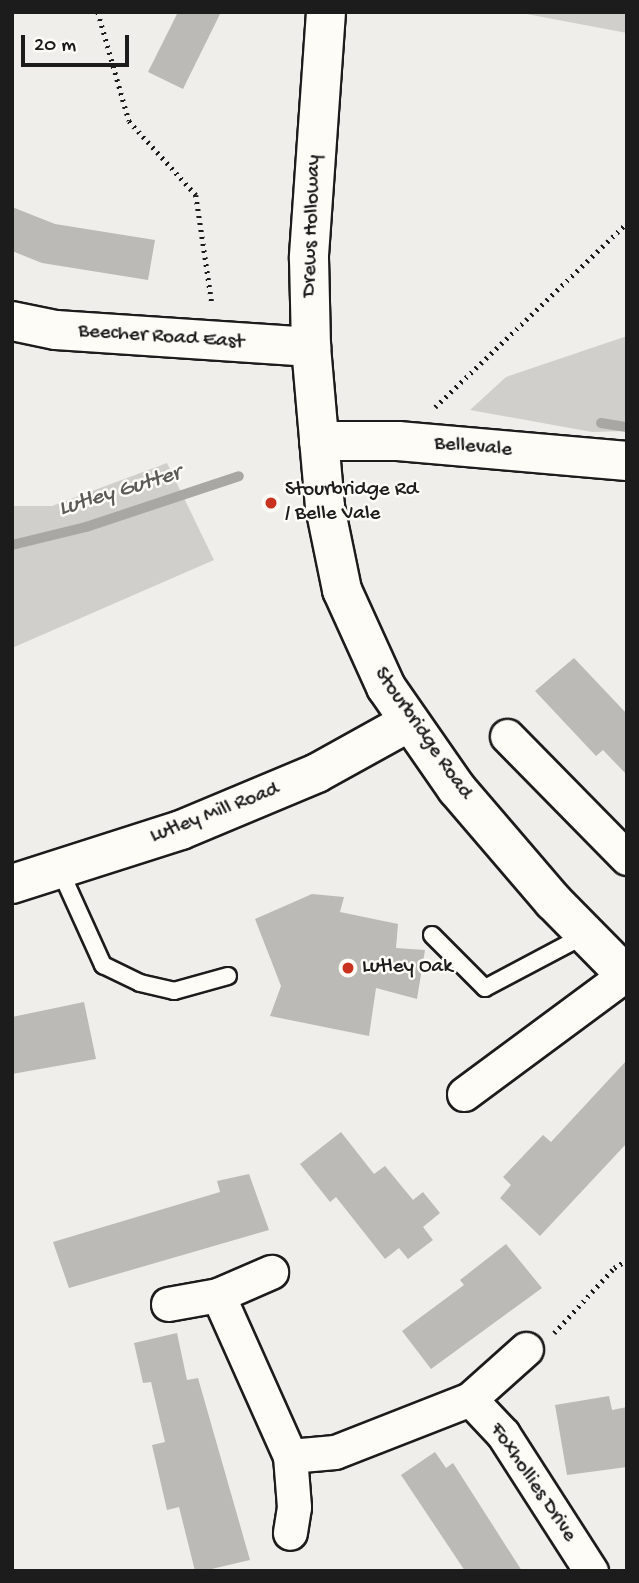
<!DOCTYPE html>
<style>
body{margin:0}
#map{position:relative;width:639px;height:1583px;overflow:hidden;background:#f0eeea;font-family:"Gochi Hand",sans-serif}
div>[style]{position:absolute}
.green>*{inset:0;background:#d0cfcc}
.stream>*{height:10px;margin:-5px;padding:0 5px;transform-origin:5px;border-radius:5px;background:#a8a7a3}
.building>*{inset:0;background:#bbbab6}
.path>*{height:4.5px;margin-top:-2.25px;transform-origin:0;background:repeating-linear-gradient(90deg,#1c1c1c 0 2px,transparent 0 7px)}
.roads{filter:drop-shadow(2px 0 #1c1c1c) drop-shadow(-2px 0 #1c1c1c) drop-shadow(0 2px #1c1c1c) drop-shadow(0 -2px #1c1c1c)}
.lane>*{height:16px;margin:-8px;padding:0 8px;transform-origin:8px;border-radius:8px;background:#fdfcf7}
.street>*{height:33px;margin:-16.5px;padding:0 16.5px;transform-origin:16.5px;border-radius:16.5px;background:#fdfcf7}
.secondary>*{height:38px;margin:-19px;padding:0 19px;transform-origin:19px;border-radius:19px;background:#fdfcf7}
.highway>*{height:38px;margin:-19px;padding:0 19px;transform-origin:19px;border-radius:19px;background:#fdfcf7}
.dots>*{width:19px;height:19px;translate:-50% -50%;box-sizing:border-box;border:4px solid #fdfcf7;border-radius:50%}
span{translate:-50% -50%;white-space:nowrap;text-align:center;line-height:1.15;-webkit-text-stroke:5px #fdfcf7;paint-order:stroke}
.street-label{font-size:21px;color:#1c1c1c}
.poi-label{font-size:21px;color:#1c1c1c}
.left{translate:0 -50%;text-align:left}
.water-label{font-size:23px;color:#5b5b59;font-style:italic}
.frame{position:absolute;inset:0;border:14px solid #1c1c1c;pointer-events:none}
.scale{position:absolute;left:21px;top:35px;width:108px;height:32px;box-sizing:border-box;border:4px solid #1c1c1c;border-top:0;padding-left:9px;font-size:21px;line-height:24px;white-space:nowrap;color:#1c1c1c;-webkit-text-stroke:5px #fdfcf7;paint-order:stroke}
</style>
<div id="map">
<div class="green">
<div style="clip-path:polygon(516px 12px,627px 12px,627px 33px)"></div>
<div style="clip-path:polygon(627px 336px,627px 431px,592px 432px,470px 410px,506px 377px)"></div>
<div style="clip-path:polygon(167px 463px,214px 560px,12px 648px,12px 506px,52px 506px)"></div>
</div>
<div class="stream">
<div style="left:601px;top:423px;width:26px;rotate:9deg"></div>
<div style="left:12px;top:545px;width:76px;rotate:-13.7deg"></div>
<div style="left:86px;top:527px;width:161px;rotate:-18.4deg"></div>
</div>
<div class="building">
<div style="clip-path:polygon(178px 12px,221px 12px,183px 89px,148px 72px)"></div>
<div style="clip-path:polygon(12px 207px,55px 224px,155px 240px,148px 280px,42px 263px,12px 251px)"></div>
<div style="clip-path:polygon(574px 658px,627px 714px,627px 775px,603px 750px,596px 756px,535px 691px)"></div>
<div style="clip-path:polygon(312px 894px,344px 897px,340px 912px,398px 924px,396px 948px,425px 950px,417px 999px,376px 988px,369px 1036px,270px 1016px,281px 986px,255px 919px)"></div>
<div style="clip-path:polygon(84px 1002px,96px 1059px,12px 1074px,12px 1017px)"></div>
<div style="clip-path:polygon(627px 1060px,627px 1143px,540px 1236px,500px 1198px,511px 1185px,503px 1177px,543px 1135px,551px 1142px)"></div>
<div style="clip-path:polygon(341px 1132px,374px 1174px,385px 1166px,413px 1200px,423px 1192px,440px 1213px,423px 1227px,433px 1240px,408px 1259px,399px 1248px,385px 1259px,336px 1197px,330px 1202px,300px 1164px)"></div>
<div style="clip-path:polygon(249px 1174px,269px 1230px,69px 1288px,53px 1242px,220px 1192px,217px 1181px)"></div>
<div style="clip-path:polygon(506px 1244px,542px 1288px,431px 1369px,402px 1331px,464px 1285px,460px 1280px)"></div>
<div style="clip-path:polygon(177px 1333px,187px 1380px,198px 1378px,250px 1560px,203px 1571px,195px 1571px,179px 1507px,167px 1510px,152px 1445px,165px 1442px,151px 1382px,143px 1383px,134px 1343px)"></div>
<div style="clip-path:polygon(609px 1396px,612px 1410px,627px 1407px,627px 1467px,567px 1475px,555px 1405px)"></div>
<div style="clip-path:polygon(435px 1452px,446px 1468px,453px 1463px,522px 1571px,465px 1571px,401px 1475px)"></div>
</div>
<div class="path">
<div style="left:98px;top:12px;width:113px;rotate:74.1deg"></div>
<div style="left:129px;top:121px;width:100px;rotate:47.8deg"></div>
<div style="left:196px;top:195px;width:110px;rotate:81.6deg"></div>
<div style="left:435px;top:407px;width:266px;rotate:-43.8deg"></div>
<div style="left:554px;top:1333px;width:88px;rotate:-47.3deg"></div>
<div style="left:614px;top:1268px;width:15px;rotate:-32deg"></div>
</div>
<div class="roads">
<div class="lane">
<div style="left:59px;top:868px;width:107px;rotate:65.6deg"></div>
<div style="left:103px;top:965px;width:41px;rotate:25.9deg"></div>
<div style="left:140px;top:983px;width:35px;rotate:13deg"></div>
<div style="left:174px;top:991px;width:56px;rotate:-15.5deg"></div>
<div style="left:432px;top:935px;width:75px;rotate:45deg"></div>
<div style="left:485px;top:988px;width:113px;rotate:-27.9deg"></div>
</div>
<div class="street">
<div style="left:507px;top:736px;width:171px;rotate:45.5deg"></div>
<div style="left:464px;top:1094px;width:200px;rotate:-36.5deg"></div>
<div style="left:218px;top:1295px;width:176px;rotate:65.9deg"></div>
<div style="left:290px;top:1456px;width:45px;rotate:-5.1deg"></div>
<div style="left:335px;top:1452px;width:145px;rotate:-21.4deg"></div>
<div style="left:470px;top:1399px;width:48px;rotate:46.7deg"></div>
<div style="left:503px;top:1434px;width:163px;rotate:57.3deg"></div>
<div style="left:168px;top:1304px;width:51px;rotate:-10.2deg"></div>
<div style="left:218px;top:1295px;width:58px;rotate:-23.5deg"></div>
<div style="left:470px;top:1399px;width:75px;rotate:-41.8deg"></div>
<div style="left:290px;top:1456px;width:51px;rotate:85.5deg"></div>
<div style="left:294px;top:1507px;width:26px;rotate:99deg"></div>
</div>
<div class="secondary">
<div style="left:12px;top:321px;width:45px;rotate:11.6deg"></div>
<div style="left:56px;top:330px;width:256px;rotate:3.8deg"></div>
<div style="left:319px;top:441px;width:79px"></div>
<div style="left:398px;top:441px;width:230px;rotate:5deg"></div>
<div style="left:12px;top:884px;width:177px;rotate:-17.7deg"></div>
<div style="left:181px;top:830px;width:147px;rotate:-22.7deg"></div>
<div style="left:317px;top:773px;width:105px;rotate:-29deg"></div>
</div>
<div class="highway">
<div style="left:326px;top:12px;width:247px;rotate:94deg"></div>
<div style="left:309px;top:258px;width:89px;rotate:88.7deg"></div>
<div style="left:311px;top:347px;width:161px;rotate:85deg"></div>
<div style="left:325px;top:507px;width:85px;rotate:78.4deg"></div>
<div style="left:342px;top:590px;width:107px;rotate:65.6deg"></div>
<div style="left:386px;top:687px;width:124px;rotate:55.2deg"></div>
<div style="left:457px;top:789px;width:148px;rotate:49.4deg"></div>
<div style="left:553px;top:901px;width:105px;rotate:45.4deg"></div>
</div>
</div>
<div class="dots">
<div style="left:271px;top:503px;background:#c8321e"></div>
<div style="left:348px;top:968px;background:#c8321e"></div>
</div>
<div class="street-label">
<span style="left:313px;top:226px;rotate:-88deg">Drews Holloway</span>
<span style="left:161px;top:338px;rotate:4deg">Beecher Road East</span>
<span style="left:473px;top:448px;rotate:5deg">Bellevale</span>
<span style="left:422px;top:734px;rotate:55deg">Stourbridge Road</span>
<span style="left:215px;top:814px;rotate:-21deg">Lutley Mill Road</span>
<span style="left:532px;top:1483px;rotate:56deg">Foxhollies Drive</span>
</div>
<div class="poi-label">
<span class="left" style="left:285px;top:503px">Stourbridge Rd<br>/ Belle Vale</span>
<span class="left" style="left:362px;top:968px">Lutley Oak</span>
</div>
<div class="water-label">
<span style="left:120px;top:492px;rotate:-17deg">Lutley Gutter</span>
</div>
<div class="frame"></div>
<div class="scale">20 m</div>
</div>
